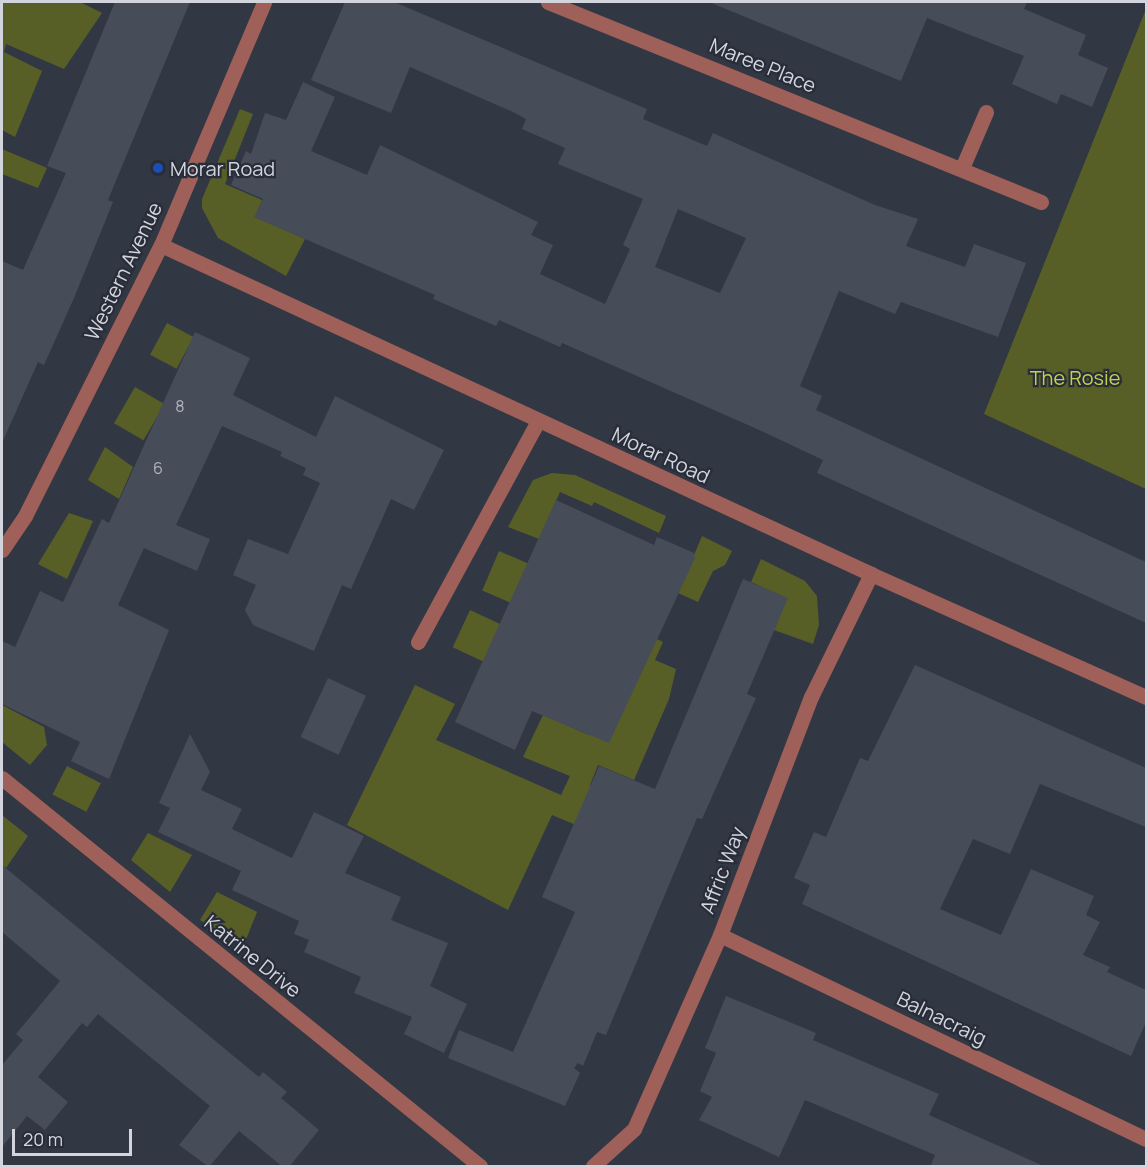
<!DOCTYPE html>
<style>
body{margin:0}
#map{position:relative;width:1148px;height:1168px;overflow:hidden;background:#323744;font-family:Manrope,sans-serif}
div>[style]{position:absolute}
.green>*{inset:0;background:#575f27;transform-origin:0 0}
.building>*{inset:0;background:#474c59;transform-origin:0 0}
.minor>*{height:15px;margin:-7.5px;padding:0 7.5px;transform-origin:7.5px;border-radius:7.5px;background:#9e6058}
.dots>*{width:16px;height:16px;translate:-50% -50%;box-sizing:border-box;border:3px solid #282d39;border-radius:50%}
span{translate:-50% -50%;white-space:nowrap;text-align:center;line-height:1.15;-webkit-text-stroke:4.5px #282d39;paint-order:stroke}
.number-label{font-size:16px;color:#afb3bc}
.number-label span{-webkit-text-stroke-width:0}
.street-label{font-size:20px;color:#d2d5dd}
.poi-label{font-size:20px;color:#d2d5dd}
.left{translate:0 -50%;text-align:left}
.park-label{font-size:20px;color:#c0d14f}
.frame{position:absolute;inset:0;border:3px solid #d2d5dd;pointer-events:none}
.scale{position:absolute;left:12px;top:1129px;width:120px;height:27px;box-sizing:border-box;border:3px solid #d2d5dd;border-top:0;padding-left:8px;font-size:18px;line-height:21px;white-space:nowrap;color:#d2d5dd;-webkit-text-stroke:4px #282d39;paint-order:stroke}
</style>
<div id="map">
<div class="green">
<div style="clip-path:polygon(2px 2px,80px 2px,102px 13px,64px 69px,6px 44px,4px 52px,42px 71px,15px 137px,2px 130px)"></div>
<div style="clip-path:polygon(1146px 9px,1146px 489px,984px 414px)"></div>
<div style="clip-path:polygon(240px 109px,253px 114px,225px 184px,262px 200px,255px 217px,305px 239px,286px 276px,218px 238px,202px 208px,202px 199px)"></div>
<div style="clip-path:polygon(2px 149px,47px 168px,38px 188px,2px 174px)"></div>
<div style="left:167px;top:323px;width:30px;height:36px;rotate:28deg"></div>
<div style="left:135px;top:387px;width:34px;height:42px;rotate:30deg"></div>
<div style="clip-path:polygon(105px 447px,133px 467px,119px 499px,88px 480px)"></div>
<div style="clip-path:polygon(552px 473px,575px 475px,666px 516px,659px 533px,594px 502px,592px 506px,560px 492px,539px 539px,508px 527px,533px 480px)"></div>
<div style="clip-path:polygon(69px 513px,93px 521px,67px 579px,38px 564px)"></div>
<div style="clip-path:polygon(702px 536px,732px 551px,725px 565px,713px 571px,698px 602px,678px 593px)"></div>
<div style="left:499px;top:551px;width:33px;height:43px;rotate:23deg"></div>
<div style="clip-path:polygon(761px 559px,805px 581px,817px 596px,819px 625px,813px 644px,774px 630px,787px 598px,751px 582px)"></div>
<div style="left:470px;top:610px;width:35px;height:41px;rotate:25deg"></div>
<div style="clip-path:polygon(638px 630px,663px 642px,655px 660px,676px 669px,669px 699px,634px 780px,598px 765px,590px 785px,620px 798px,602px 836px,552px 815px,508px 910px,347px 825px,415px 685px,455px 704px,436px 740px,561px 795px,570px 776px,523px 757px,543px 715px,589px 735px)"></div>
<div style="clip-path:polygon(2px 705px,44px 727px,47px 745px,30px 765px,2px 742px)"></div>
<div style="left:67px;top:766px;width:38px;height:32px;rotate:27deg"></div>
<div style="clip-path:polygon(2px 815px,28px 836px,6px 868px,2px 865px)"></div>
<div style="clip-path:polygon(148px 833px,192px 855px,170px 892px,131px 860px)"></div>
<div style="clip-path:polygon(217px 892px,257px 912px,243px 947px,200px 920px)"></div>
</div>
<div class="building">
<div style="clip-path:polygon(115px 2px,190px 2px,108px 200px,113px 202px,74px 298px,44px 365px,38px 362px,2px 443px,2px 261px,23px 270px,66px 173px,47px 166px)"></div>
<div style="clip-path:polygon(evenodd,345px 2px,394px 2px,647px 109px,643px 119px,707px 146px,713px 133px,875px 205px,918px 219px,906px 246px,965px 267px,974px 244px,1026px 263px,998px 337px,901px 302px,895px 314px,839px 291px,800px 386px,822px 396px,816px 410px,1146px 562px,1146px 623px,817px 473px,823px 460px,757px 429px,562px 343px,560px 347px,499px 320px,496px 326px,433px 299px,435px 295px,254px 217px,263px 199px,231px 185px,246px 151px,251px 154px,265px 113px,286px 120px,303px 82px,335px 97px,311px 151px,367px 175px,380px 145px,538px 222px,531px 235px,553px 245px,540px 274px,605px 304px,630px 249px,623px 245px,643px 199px,558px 164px,565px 148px,522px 129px,526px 119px,513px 112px,410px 67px,391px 113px,311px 80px,345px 2px,678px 209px,746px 238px,720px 293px,655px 267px,678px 209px)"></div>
<div style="clip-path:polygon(709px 2px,1027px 2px,1024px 9px,1086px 35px,1078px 55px,1108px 68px,1092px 107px,1061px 94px,1057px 104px,1012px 84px,1024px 56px,927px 18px,901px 81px)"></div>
<div style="clip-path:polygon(195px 332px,250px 358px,233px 395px,316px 437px,335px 396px,444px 450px,414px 510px,391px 499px,351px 589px,342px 585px,314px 651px,253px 625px,245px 610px,256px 585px,233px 575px,248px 539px,288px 554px,320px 483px,303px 475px,306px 468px,280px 456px,282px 452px,222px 426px,176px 525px,210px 539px,197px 571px,144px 548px,118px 605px,169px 630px,109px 779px,71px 761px,80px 742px,2px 704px,2px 641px,15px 647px,40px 591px,63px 602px,102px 519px,109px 523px)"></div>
<div style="clip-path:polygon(556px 500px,654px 545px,657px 537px,676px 545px,694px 553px,695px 558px,609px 743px,532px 711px,515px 750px,455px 722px)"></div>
<div style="clip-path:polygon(743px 579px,788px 598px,747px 694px,756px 698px,702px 819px,697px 818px,606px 1035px,597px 1032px,583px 1066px,578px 1063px,574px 1068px,580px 1073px,565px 1106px,448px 1058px,459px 1030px,513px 1052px,575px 912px,542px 897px,599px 766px,655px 789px)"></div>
<div style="clip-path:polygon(915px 665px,1146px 768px,1146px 827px,1040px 784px,1010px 854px,973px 839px,940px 909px,1001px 935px,1031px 869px,1094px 896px,1086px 915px,1100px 922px,1083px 955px,1110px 967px,1107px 972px,1146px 990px,1146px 1022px,1131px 1056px,802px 904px,810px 885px,794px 878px,814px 832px,826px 837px,860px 758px,868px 761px)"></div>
<div style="left:328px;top:678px;width:42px;height:65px;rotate:25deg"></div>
<div style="clip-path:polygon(190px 734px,210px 772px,201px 790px,242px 809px,232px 829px,292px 858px,314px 812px,364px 836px,345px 873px,401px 897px,391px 920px,448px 943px,430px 986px,467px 1004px,444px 1053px,404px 1034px,412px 1017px,354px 993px,361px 977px,304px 952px,309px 940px,294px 934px,299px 921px,232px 890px,241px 871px,158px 832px,170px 808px,159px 803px)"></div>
<div style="clip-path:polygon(2px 865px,259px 1077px,263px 1072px,287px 1092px,281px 1098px,319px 1130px,289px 1167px,283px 1167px,239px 1131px,209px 1167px,179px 1145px,210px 1106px,98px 1014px,87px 1027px,82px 1023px,38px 1077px,68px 1102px,45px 1130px,27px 1116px,2px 1147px,2px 1065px,23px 1040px,16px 1034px,60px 981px,2px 932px)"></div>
<div style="clip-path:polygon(726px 996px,816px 1033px,813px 1040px,939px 1094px,929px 1115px,1046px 1167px,930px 1167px,935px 1155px,805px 1100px,779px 1157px,699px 1120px,712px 1097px,700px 1091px,716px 1053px,705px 1048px)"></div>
</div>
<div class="minor">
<div style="left:548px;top:2px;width:532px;rotate:22.08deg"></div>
<div style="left:962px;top:168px;width:61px;rotate:-66.8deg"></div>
<div style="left:161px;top:245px;width:783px;rotate:24.86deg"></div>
<div style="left:871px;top:574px;width:301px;rotate:24.1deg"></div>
<div style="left:2px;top:550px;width:41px;rotate:-55.9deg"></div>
<div style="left:25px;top:516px;width:303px;rotate:-63.4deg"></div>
<div style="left:161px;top:245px;width:264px;rotate:-67deg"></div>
<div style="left:418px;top:642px;width:251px;rotate:-61.5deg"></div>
<div style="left:2px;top:778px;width:616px;rotate:39.07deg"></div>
<div style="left:720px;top:935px;width:472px;rotate:25.6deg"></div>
<div style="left:593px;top:1166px;width:55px;rotate:-42.1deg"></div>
<div style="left:634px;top:1129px;width:212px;rotate:-66.1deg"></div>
<div style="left:720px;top:935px;width:255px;rotate:-69.1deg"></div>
<div style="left:811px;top:697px;width:137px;rotate:-64deg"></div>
</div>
<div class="dots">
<div style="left:158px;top:168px;background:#1a4fb4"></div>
</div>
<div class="number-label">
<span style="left:180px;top:406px">8</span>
<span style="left:158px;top:468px">6</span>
</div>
<div class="street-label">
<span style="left:763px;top:65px;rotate:22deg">Maree Place</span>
<span style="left:123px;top:271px;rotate:-64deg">Western Avenue</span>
<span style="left:661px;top:455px;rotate:25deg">Morar Road</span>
<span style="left:722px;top:870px;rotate:-69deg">Affric Way</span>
<span style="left:253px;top:956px;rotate:39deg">Katrine Drive</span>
<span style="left:942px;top:1018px;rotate:26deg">Balnacraig</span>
</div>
<div class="poi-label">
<span class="left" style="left:170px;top:168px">Morar Road</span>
</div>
<div class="park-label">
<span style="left:1075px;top:377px">The Rosie</span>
</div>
<div class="frame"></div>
<div class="scale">20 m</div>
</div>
